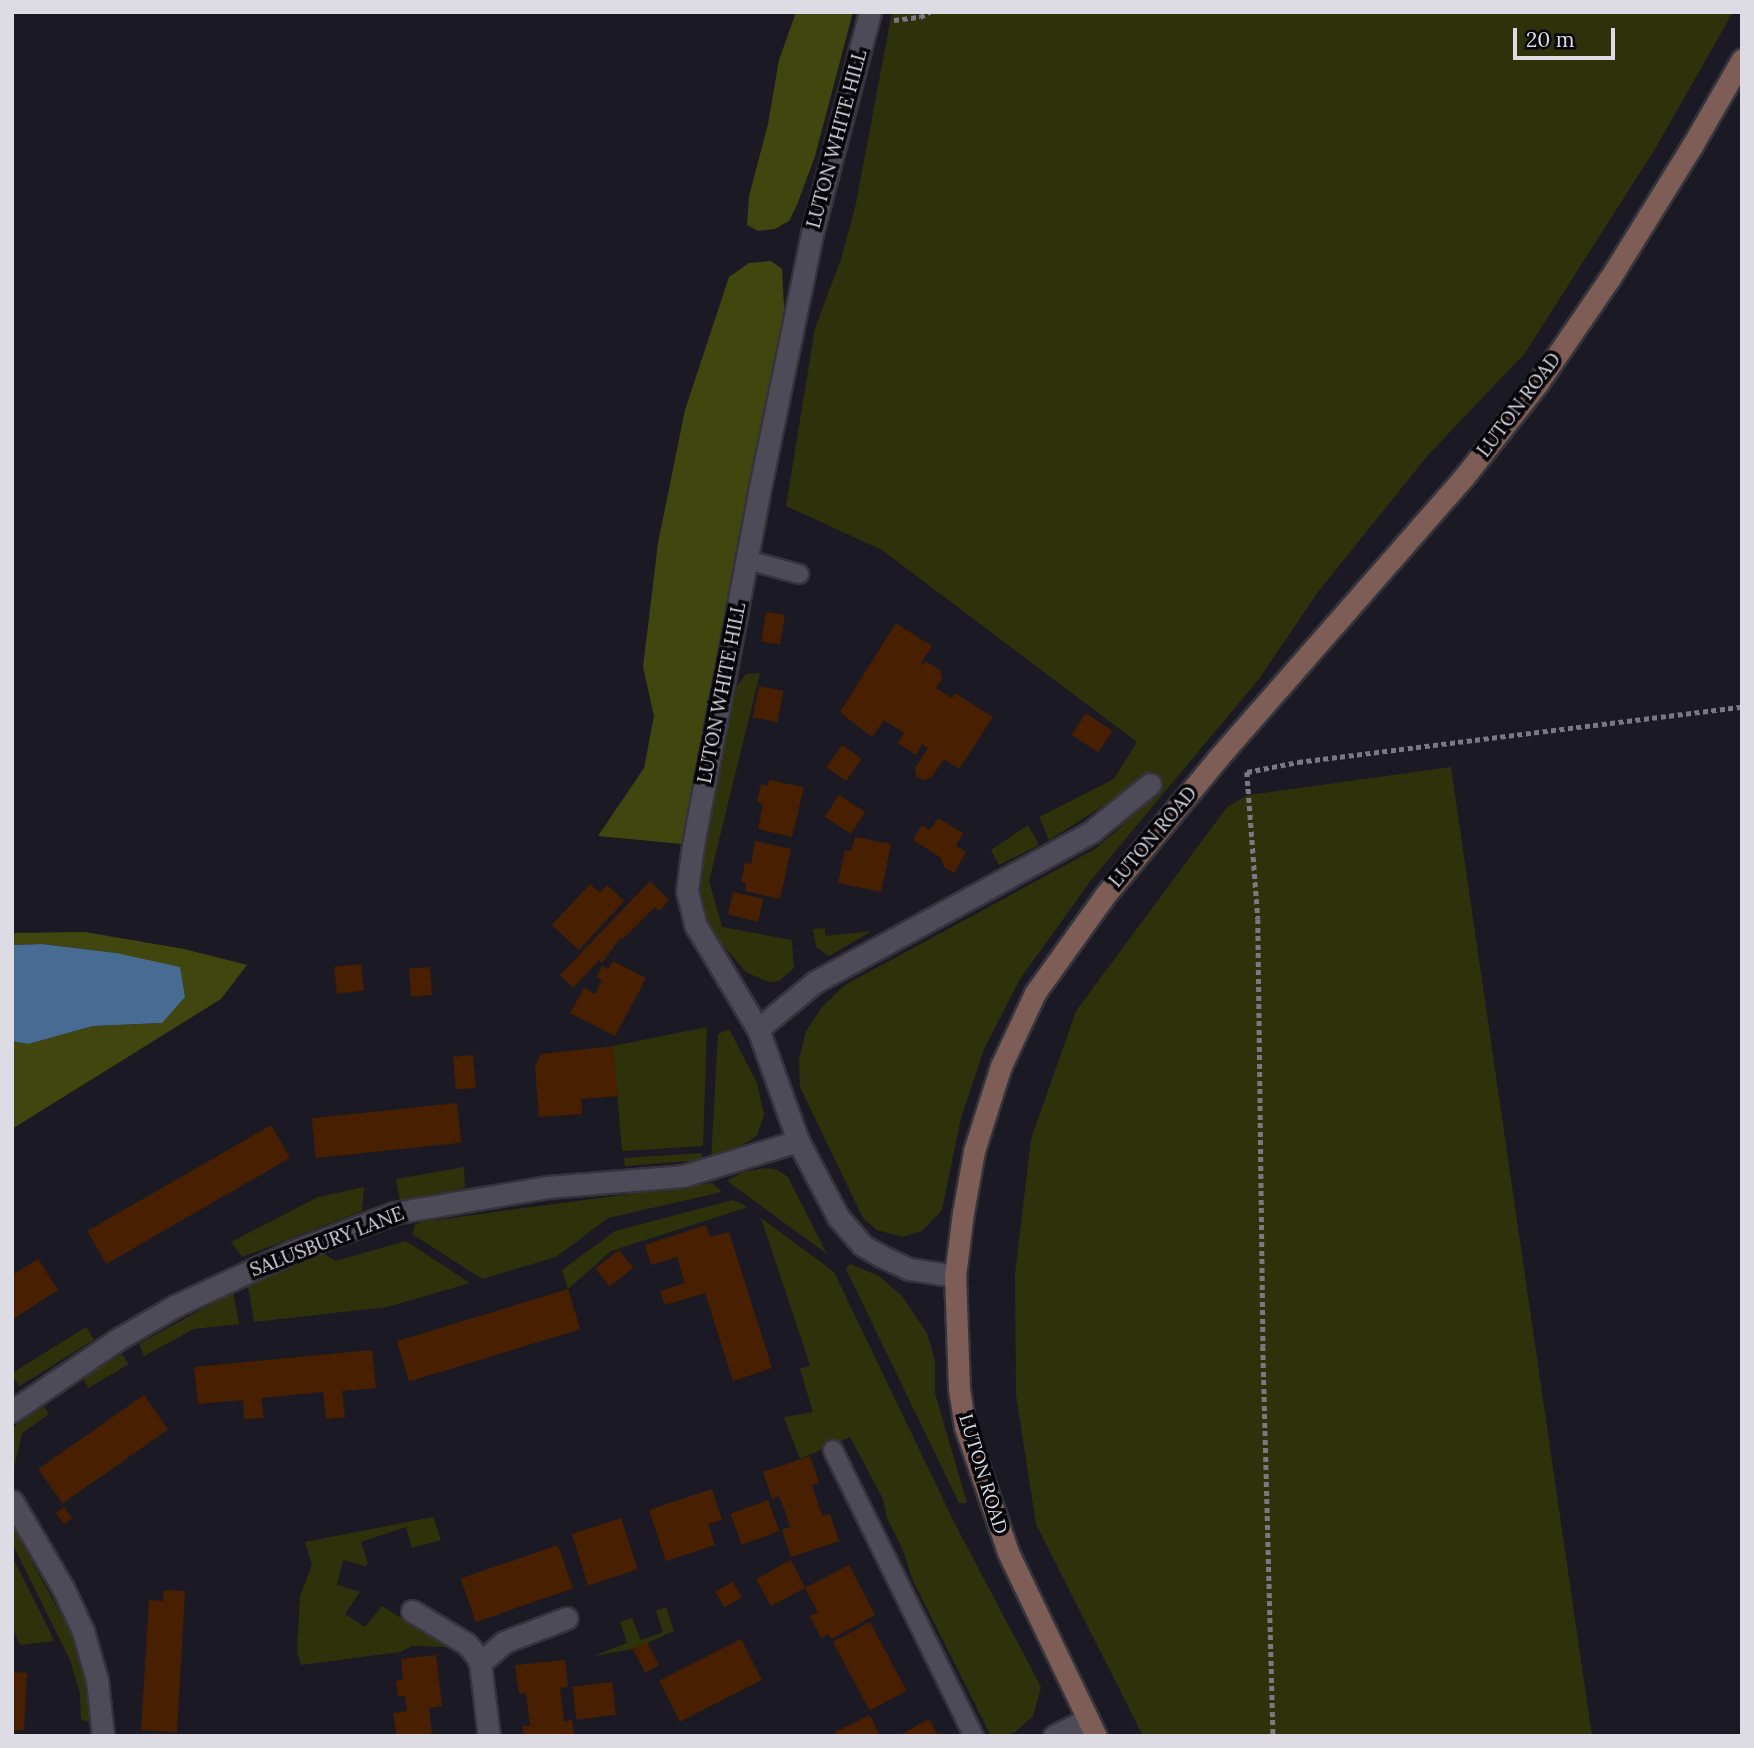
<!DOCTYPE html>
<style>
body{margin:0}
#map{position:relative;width:1754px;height:1748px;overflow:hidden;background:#1b1924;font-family:Lora,serif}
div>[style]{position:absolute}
.green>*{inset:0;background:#2e320b;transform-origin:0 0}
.forest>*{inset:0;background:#41460e}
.water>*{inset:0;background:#486b93}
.building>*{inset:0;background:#482000;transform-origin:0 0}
.path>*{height:4.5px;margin-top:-2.25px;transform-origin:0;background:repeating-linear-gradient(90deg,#7a7882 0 5px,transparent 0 8.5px)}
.roads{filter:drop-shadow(2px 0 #35343c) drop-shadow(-2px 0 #35343c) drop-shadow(0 2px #35343c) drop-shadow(0 -2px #35343c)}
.lane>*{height:18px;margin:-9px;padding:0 9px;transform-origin:9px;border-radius:9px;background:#4e4b58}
.street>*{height:21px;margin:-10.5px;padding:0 10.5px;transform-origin:10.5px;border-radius:10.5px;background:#4e4b58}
.secondary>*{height:21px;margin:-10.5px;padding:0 10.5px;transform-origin:10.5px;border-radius:10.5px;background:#7d5d56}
span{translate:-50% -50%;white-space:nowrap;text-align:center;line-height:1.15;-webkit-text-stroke:7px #060509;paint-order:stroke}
.street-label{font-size:19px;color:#dddbe3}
.frame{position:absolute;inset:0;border:14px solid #dddbe3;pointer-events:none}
.scale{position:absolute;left:1513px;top:28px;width:102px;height:32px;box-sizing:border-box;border:4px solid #dddbe3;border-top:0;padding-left:9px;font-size:21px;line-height:24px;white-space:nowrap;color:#dddbe3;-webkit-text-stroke:5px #060509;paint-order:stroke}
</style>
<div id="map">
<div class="green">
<div style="clip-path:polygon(892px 12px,1733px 12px,1655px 149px,1525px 353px,1428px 455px,1318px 592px,1259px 679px,1092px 879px,1020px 979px,984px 1049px,961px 1118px,942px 1210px,922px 1231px,902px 1237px,877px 1230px,863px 1218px,800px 1087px,799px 1060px,806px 1031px,822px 1007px,845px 985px,1095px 849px,1121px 827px,1144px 799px,1152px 775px,1049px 840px,1039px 817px,1114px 779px,1137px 742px,882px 550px,786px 506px,815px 328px,841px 259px,855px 208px)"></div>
<div style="clip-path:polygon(760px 673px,709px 881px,722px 927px,792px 940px,794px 968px,779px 981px,768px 982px,746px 972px,710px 930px,703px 910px,700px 883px,705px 815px,734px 690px,746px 674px)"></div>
<div style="clip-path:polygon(1451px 767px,1592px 1736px,1143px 1736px,1036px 1524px,1016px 1395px,1015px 1274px,1031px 1139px,1076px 1011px,1227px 807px,1248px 795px)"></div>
<div style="clip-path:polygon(1028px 825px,1039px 845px,999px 865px,991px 850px)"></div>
<div style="clip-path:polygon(825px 928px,825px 936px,872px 931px,829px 956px,816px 947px,813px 929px)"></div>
<div style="clip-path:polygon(707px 1027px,703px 1146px,622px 1151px,613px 1046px)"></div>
<div style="clip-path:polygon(729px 1029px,757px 1083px,764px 1115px,757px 1135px,751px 1140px,711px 1161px,718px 1034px)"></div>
<div style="clip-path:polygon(702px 1153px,702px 1160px,625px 1166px,624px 1158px)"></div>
<div style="clip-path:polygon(464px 1167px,465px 1188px,400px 1202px,396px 1179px)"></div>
<div style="clip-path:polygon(766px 1168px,778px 1170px,788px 1177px,827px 1254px,727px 1181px,743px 1172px)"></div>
<div style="clip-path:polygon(712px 1183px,722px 1192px,608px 1218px,556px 1257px,482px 1279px,412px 1234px,415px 1225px,421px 1222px)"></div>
<div style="clip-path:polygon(364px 1187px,362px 1211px,242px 1257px,231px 1242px,318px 1197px)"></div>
<div style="clip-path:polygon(733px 1200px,748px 1207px,611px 1251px,568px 1289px,562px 1270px,615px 1231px)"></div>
<div style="clip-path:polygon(761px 1218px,834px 1272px,955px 1524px,1041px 1687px,1033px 1716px,1018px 1730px,1006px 1736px,991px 1736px,913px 1581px,902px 1548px,887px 1518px,883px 1499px,850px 1437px,800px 1459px,784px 1417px,813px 1412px,800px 1369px,810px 1365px)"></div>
<div style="clip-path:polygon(406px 1241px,470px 1283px,387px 1307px,254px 1322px,248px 1286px,323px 1253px,335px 1261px)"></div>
<div style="clip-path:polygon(850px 1264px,879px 1276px,902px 1296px,927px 1333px,935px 1360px,935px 1393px,967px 1503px,959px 1503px,846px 1269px)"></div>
<div style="clip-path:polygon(233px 1292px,239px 1324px,194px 1329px,144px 1356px,139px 1344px)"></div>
<div style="left:86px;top:1327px;width:15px;height:88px;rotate:58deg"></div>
<div style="left:122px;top:1354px;width:12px;height:46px;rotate:59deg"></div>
<div style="clip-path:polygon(44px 1406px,49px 1414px,22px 1433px,12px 1477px,12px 1428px)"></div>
<div style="clip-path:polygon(433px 1517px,441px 1540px,412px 1548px,406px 1527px,361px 1542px,368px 1563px,365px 1566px,343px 1560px,337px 1585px,360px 1592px,345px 1614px,365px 1627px,382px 1606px,447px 1647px,412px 1646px,400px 1652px,301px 1665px,297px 1652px,300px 1596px,312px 1565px,305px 1542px)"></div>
<div style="clip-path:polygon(12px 1525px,78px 1646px,88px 1678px,93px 1722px,81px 1720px,80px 1693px,70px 1660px,12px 1543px)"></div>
<div style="clip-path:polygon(12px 1556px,49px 1630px,54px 1641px,20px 1645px,12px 1626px)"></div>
<div style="clip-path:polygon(666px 1607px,674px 1631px,633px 1649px,593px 1656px,627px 1643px,620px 1622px,632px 1618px,641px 1640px,663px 1632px,656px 1611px)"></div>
</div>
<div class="forest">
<div style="clip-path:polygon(796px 12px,853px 12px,815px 156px,797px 205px,789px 221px,775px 229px,758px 231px,747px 225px,749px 196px,768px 124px,779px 60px)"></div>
<div style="clip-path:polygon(771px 261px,782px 269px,785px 323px,682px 844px,598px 836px,644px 768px,654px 716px,643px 667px,658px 543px,685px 410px,729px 277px,749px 263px)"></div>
<div style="clip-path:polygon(85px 932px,184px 949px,247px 965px,221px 999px,12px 1129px,12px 1041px,28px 1044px,93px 1026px,162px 1023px,115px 953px,42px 944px,12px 945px,12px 933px)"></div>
</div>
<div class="water">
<div style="clip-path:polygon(42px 944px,116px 953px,180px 967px,185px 997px,162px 1023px,93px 1026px,28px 1044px,12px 1041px,12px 945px)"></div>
</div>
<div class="building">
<div style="left:766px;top:612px;width:19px;height:30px;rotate:9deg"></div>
<div style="clip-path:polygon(896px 623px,932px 646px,920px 665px,927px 662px,940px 670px,942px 679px,936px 688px,952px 698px,955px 693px,993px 717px,959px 769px,944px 759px,931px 778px,923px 780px,916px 776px,915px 768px,928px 748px,922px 744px,916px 755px,898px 743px,904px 733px,884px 720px,872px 737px,840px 712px)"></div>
<div style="left:759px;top:686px;width:25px;height:32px;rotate:11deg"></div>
<div style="left:1086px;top:713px;width:32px;height:26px;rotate:34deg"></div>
<div style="left:842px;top:745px;width:24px;height:27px;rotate:35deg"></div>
<div style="clip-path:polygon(769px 780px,804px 787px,792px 837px,758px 829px,763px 804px,757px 802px,761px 784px,768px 786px)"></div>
<div style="left:839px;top:795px;width:31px;height:26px;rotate:33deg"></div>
<div style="clip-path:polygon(938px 818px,963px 833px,956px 846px,966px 852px,954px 873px,944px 867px,941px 858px,913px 840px,922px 825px,930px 830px)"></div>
<div style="clip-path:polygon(855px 837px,891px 844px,881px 892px,838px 883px,845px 850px,851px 851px)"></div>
<div style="clip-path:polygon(755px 841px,791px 849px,780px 899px,745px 891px,746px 883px,741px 882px,745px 863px,751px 864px)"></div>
<div style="clip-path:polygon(650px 881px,669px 900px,659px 911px,655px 907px,623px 939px,621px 937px,602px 963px,599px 960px,573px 988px,560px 975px)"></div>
<div style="clip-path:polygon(590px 884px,600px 893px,607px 885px,624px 901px,579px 950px,552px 925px)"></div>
<div style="left:733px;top:892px;width:31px;height:23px;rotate:13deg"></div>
<div style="clip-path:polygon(613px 961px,646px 978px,615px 1036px,570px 1013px,584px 988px,595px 994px,602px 980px,596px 977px,602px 966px,608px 969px)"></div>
<div style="left:361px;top:964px;width:27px;height:27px;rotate:84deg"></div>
<div style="left:430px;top:967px;width:28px;height:21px;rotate:86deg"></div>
<div style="clip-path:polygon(613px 1046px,618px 1096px,581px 1099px,582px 1114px,539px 1117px,535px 1067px,541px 1054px)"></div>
<div style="left:473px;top:1055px;width:33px;height:20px;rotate:85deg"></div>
<div style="left:457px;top:1103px;width:40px;height:146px;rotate:84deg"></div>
<div style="left:271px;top:1125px;width:38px;height:212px;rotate:60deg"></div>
<div style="clip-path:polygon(706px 1225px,710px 1237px,729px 1232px,772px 1368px,733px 1381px,705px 1293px,665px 1305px,660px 1291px,685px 1283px,677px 1257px,651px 1265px,645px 1245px)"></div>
<div style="left:619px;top:1250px;width:23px;height:30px;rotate:52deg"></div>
<div style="clip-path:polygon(38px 1259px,58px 1290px,12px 1320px,12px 1275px)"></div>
<div style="left:568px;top:1289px;width:42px;height:179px;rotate:73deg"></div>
<div style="clip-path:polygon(372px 1350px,376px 1388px,342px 1391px,345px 1417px,326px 1419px,323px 1392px,261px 1398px,264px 1418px,244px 1419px,243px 1400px,198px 1404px,194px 1367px)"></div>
<div style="left:144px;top:1395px;width:42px;height:129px;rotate:55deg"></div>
<div style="clip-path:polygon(810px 1456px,819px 1483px,812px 1485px,822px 1516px,830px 1514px,839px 1541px,791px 1557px,782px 1530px,790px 1527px,785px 1511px,779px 1496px,772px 1499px,763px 1472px)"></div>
<div style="clip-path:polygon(712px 1489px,722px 1520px,708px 1524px,715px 1545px,666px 1561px,649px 1510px)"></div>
<div style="left:768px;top:1500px;width:33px;height:40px;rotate:70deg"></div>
<div style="left:64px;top:1507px;width:14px;height:10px;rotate:54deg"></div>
<div style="left:621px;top:1518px;width:54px;height:52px;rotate:72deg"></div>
<div style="left:558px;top:1545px;width:46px;height:103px;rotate:71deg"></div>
<div style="clip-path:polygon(791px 1560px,805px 1588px,849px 1565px,875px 1615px,831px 1639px,828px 1634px,821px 1638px,810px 1616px,818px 1612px,805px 1588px,771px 1606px,756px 1579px)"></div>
<div style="left:733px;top:1582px;width:18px;height:20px;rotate:61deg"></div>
<div style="clip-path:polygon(164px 1590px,185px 1591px,177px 1732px,141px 1730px,149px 1600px,163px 1601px)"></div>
<div style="left:870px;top:1622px;width:78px;height:42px;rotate:62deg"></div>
<div style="left:741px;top:1639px;width:46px;height:92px;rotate:63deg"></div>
<div style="left:647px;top:1642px;width:26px;height:16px;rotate:62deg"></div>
<div style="clip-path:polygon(436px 1655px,442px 1706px,429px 1708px,432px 1736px,397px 1736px,393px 1713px,407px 1711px,405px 1696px,398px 1696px,396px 1681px,403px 1680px,401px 1659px)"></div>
<div style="clip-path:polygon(565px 1660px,568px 1687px,560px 1688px,562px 1705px,564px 1721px,572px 1720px,574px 1736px,524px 1736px,522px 1726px,530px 1726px,528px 1710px,526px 1693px,519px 1694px,515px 1665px)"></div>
<div style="clip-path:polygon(12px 1672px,27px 1673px,24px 1730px,12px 1730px)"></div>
<div style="left:612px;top:1682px;width:33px;height:40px;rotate:83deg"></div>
<div style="clip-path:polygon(870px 1715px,880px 1736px,837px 1736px,835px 1732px)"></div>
<div style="clip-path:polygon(929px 1719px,938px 1736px,898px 1736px)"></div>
</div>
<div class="path">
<div style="left:894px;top:20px;width:26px;rotate:-7deg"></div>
<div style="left:920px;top:17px;width:11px;rotate:-27deg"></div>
<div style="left:1247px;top:772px;width:147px;rotate:85.7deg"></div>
<div style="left:1258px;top:919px;width:427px;rotate:89.3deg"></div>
<div style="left:1263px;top:1346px;width:390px;rotate:88.5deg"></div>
<div style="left:1247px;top:772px;width:52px;rotate:-11.1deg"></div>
<div style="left:1298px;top:762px;width:447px;rotate:-7.1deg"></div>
</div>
<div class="roads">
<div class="lane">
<div style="left:747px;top:560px;width:54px;rotate:15.1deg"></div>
<div style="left:833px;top:1450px;width:319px;rotate:63.8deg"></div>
</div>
<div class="street">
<div style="left:870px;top:12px;width:224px;rotate:104.7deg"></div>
<div style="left:813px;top:229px;width:269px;rotate:101.6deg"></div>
<div style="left:759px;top:493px;width:358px;rotate:100.6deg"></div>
<div style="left:693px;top:845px;width:46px;rotate:97.4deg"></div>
<div style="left:687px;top:891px;width:36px;rotate:76deg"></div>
<div style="left:696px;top:926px;width:120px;rotate:59deg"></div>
<div style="left:758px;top:1029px;width:119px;rotate:70.3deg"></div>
<div style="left:798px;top:1141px;width:86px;rotate:62.2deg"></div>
<div style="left:838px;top:1217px;width:37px;rotate:49deg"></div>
<div style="left:862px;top:1245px;width:22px;rotate:30deg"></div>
<div style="left:881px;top:1256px;width:31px;rotate:25deg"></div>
<div style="left:909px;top:1269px;width:47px;rotate:8.7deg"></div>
<div style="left:758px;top:1029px;width:74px;rotate:-39.5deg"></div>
<div style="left:815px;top:982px;width:314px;rotate:-28.5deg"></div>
<div style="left:1091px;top:832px;width:76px;rotate:-39.1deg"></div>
<div style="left:12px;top:1411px;width:130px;rotate:-34.1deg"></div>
<div style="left:120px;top:1338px;width:64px;rotate:-30.2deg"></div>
<div style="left:175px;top:1306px;width:128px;rotate:-25deg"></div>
<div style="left:291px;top:1252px;width:110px;rotate:-20.7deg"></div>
<div style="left:394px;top:1213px;width:155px;rotate:-9.6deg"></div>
<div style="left:547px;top:1187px;width:136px;rotate:-4.6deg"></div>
<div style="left:683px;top:1176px;width:120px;rotate:-16.9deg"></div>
<div style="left:12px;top:1501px;width:101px;rotate:59.6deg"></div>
<div style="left:63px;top:1588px;width:47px;rotate:65.1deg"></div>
<div style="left:83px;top:1631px;width:51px;rotate:74.1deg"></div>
<div style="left:97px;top:1680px;width:56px;rotate:83.9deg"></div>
<div style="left:412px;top:1611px;width:64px;rotate:31deg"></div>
<div style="left:467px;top:1644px;width:14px;rotate:51deg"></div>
<div style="left:476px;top:1655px;width:9px;rotate:63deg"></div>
<div style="left:480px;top:1663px;width:74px;rotate:83deg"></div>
<div style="left:480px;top:1663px;width:32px;rotate:-41deg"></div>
<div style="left:504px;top:1642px;width:67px;rotate:-20.9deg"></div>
<div style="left:1054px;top:1736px;width:38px;rotate:-27deg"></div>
</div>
<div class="secondary">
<div style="left:1096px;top:1736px;width:204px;rotate:-115.6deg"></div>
<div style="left:1008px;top:1552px;width:132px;rotate:-109deg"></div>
<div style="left:965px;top:1427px;width:39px;rotate:-99deg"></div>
<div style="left:959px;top:1388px;width:112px;rotate:-92deg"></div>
<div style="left:955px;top:1276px;width:64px;rotate:-82.8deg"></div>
<div style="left:963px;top:1213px;width:63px;rotate:-79.9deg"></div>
<div style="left:974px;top:1151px;width:89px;rotate:-72.4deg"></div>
<div style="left:1001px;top:1066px;width:81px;rotate:-65deg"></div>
<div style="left:1035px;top:993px;width:122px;rotate:-54.4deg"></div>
<div style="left:1106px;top:894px;width:176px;rotate:-50.5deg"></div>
<div style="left:1218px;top:758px;width:373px;rotate:-48.8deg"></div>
<div style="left:1464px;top:477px;width:120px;rotate:-51.8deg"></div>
<div style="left:1538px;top:383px;width:127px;rotate:-55.6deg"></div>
<div style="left:1610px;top:278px;width:155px;rotate:-58.2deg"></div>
<div style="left:1692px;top:146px;width:100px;rotate:-60.1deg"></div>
</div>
</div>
<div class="street-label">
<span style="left:837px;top:139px;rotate:-75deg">LUTON WHITE HILL</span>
<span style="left:1519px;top:405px;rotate:-53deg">LUTON ROAD</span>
<span style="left:722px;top:693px;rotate:-79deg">LUTON WHITE HILL</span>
<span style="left:1153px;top:837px;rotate:-50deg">LUTON ROAD</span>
<span style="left:327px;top:1242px;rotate:-21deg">SALUSBURY LANE</span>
<span style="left:983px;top:1474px;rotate:73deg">LUTON ROAD</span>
</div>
<div class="frame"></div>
<div class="scale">20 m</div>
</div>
